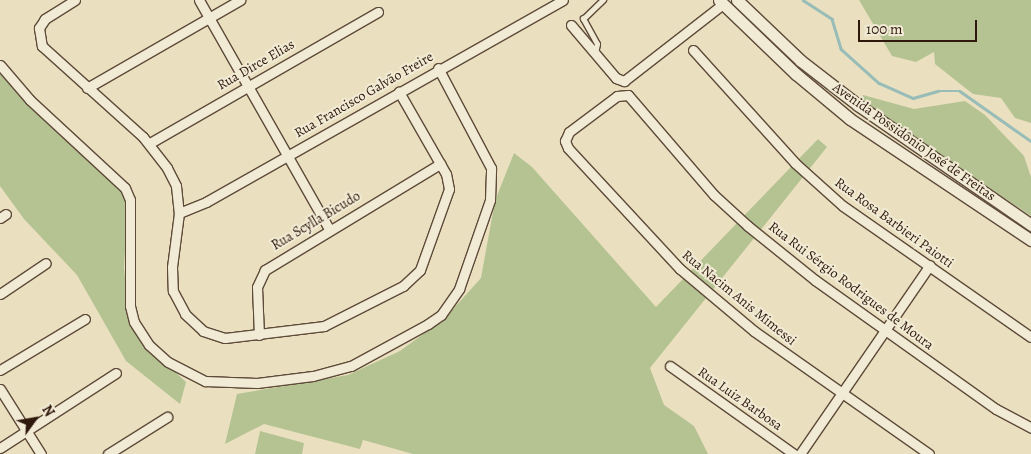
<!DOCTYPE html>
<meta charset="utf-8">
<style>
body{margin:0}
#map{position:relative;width:1031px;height:454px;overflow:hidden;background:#eae0bf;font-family:Alegreya,serif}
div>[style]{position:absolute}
.green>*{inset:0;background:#b5c393}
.stream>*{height:2.5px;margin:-1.25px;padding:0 1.25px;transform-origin:1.25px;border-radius:1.25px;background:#98bcb7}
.roads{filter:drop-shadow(1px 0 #5e4a39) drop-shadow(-1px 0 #5e4a39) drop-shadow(0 1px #5e4a39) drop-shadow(0 -1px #5e4a39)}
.service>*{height:4.5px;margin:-2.25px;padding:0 2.25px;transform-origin:2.25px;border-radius:2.25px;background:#f1ebd5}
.minor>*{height:9px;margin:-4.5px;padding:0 4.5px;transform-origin:4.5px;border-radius:4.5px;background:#f1ebd5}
.tertiary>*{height:11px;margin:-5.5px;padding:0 5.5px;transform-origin:5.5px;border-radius:5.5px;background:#f1ebd5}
span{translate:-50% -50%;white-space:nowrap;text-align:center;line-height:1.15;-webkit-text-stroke:4px #f1ebd5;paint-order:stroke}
.street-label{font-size:14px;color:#2f180c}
.north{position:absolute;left:10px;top:394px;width:50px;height:50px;-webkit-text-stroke:4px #f1ebd5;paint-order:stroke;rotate:58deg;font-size:14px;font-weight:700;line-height:20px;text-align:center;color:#2f180c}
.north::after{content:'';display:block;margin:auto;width:18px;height:22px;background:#2f180c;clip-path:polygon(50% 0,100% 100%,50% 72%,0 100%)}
.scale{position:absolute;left:858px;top:20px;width:119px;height:22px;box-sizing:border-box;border:2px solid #2f180c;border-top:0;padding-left:6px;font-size:15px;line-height:18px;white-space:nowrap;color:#2f180c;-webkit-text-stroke:4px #f1ebd5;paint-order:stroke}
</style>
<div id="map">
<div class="green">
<div style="clip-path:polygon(859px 0,1031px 0,1031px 123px,1015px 118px,1001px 98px,973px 94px,935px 64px,934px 52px,916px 62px,892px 56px)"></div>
<div style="clip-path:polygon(0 67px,123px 189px,128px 207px,124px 267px,128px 310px,149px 348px,186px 382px,180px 404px,126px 361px,77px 275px,24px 219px,0 186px)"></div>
<div style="clip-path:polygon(863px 95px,914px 109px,965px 101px,985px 115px,1024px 156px,1031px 177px,1031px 216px,860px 100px)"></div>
<div style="clip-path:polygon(818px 139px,827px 147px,650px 368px,664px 405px,694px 426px,708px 454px,413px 454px,363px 440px,360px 449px,264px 424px,225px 444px,237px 394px,348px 375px,400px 351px,445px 318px,481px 278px,495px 201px,514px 153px,532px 167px,656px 307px)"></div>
<div style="clip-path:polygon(260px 431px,304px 443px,302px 454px,255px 454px)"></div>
</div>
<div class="stream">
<div style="left:803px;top:0;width:35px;rotate:33deg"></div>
<div style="left:832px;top:19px;width:31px;rotate:73deg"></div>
<div style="left:841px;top:49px;width:51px;rotate:41.8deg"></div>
<div style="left:879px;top:83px;width:37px;rotate:24deg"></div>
<div style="left:913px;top:98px;width:26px;rotate:-16deg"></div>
<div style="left:938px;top:91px;width:22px"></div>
<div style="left:960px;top:91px;width:87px;rotate:35.2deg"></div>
</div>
<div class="roads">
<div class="service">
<div style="left:595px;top:53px;width:9px;rotate:-77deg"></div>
<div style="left:597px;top:44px;width:29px;rotate:-119deg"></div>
<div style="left:583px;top:19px;width:28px;rotate:-44deg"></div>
</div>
<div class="minor">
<div style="left:75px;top:0;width:36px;rotate:148deg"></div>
<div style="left:45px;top:19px;width:11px;rotate:124deg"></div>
<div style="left:39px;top:28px;width:18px;rotate:81deg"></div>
<div style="left:42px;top:46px;width:136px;rotate:42deg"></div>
<div style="left:143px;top:137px;width:39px;rotate:52deg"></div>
<div style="left:167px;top:168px;width:20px;rotate:63deg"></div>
<div style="left:176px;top:186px;width:27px;rotate:84deg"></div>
<div style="left:179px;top:213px;width:54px;rotate:97.4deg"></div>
<div style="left:172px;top:267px;width:24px;rotate:88deg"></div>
<div style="left:173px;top:291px;width:26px;rotate:62deg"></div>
<div style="left:185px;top:314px;width:25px;rotate:43deg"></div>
<div style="left:203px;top:331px;width:23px;rotate:18deg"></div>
<div style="left:225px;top:338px;width:100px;rotate:-6.9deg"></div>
<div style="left:324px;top:326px;width:89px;rotate:-26.9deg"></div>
<div style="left:403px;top:286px;width:23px;rotate:-43deg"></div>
<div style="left:420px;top:270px;width:86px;rotate:-70.3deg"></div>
<div style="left:449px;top:189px;width:15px;rotate:-101deg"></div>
<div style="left:446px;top:174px;width:95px;rotate:-119.8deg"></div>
<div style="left:199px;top:0;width:263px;rotate:60.4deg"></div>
<div style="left:571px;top:25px;width:70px;rotate:49.7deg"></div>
<div style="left:616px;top:78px;width:9px;rotate:21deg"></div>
<div style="left:624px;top:81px;width:125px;rotate:-37.9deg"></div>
<div style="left:693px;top:50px;width:152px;rotate:47.9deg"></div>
<div style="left:795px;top:163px;width:64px;rotate:41.9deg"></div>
<div style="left:843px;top:206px;width:229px;rotate:34.9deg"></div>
<div style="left:0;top:65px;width:46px;rotate:49.4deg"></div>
<div style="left:30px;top:100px;width:129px;rotate:42.8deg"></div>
<div style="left:125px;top:188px;width:13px;rotate:67deg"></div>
<div style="left:130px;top:200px;width:106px;rotate:90deg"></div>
<div style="left:130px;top:306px;width:16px;rotate:76deg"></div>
<div style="left:134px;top:322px;width:27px;rotate:57deg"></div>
<div style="left:149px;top:345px;width:25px;rotate:42deg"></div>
<div style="left:168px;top:362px;width:42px;rotate:27.2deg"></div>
<div style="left:205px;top:381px;width:52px;rotate:2.2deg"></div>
<div style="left:257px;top:383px;width:56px;rotate:-7.1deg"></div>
<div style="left:313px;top:376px;width:39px;rotate:-15deg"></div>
<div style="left:351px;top:366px;width:88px;rotate:-28.6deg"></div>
<div style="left:428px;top:324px;width:16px;rotate:-35deg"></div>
<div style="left:441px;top:315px;width:32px;rotate:-55deg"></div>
<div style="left:459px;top:289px;width:94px;rotate:-70.8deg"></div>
<div style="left:490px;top:200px;width:32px;rotate:-88deg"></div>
<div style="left:491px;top:168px;width:113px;rotate:-117.9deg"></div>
<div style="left:87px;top:88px;width:177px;rotate:-29.9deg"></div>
<div style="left:150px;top:143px;width:263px;rotate:-29.9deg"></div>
<div style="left:179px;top:213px;width:29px;rotate:-22deg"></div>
<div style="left:206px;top:202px;width:410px;rotate:-29.5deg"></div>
<div style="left:0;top:218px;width:7px;rotate:-34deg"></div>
<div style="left:0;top:294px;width:55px;rotate:-34deg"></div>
<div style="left:259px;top:335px;width:48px;rotate:-92.4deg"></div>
<div style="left:257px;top:287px;width:19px;rotate:-65deg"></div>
<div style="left:265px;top:270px;width:205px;rotate:-31.2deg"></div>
<div style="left:670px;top:366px;width:152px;rotate:35.4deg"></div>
<div style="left:0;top:370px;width:99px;rotate:-31deg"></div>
<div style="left:0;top:389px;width:77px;rotate:57.8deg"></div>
<div style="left:0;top:448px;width:138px;rotate:-32.9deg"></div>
<div style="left:108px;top:454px;width:70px;rotate:-32.1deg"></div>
<div style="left:800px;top:454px;width:229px;rotate:-55.5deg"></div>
<div style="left:929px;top:454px;width:214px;rotate:-144.9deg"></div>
<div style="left:754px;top:331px;width:97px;rotate:-140deg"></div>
<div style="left:680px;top:269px;width:165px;rotate:-132.8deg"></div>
<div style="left:568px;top:148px;width:8px;rotate:-113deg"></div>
<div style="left:565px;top:141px;width:10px;rotate:-66deg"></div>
<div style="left:569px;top:132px;width:60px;rotate:-36.9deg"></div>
<div style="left:617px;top:96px;width:11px;rotate:-5deg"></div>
<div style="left:628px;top:95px;width:132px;rotate:49.3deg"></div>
<div style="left:714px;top:195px;width:46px;rotate:42.4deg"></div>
<div style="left:748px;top:226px;width:86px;rotate:38.9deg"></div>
<div style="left:815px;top:280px;width:222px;rotate:35.5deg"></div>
<div style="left:996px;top:409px;width:40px;rotate:28deg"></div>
</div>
<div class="tertiary">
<div style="left:719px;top:0;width:107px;rotate:43.9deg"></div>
<div style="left:796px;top:74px;width:70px;rotate:39.8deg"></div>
<div style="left:850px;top:119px;width:218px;rotate:33.8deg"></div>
<div style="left:737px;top:0;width:88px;rotate:43.6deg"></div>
<div style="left:801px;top:61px;width:72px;rotate:37.7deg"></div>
<div style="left:858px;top:105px;width:211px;rotate:34.7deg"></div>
</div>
</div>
<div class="street-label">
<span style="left:256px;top:65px;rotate:-30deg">Rua Dirce Elias</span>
<span style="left:364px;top:95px;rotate:-30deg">Rua Francisco Galvão Freire</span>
<span style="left:914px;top:142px;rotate:35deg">Avenida Possidônio José de Freitas</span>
<span style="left:316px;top:221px;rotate:-31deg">Rua Scylla Bicudo</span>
<span style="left:894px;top:223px;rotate:36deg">Rua Rosa Barbieri Paiotti</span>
<span style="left:851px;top:286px;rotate:37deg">Rua Rui Sérgio Rodrigues de Moura</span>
<span style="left:739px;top:298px;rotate:39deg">Rua Nacim Anis Mimessi</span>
<span style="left:740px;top:399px;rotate:35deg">Rua Luiz Barbosa</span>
</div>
<div class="north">N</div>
<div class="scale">100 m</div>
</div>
